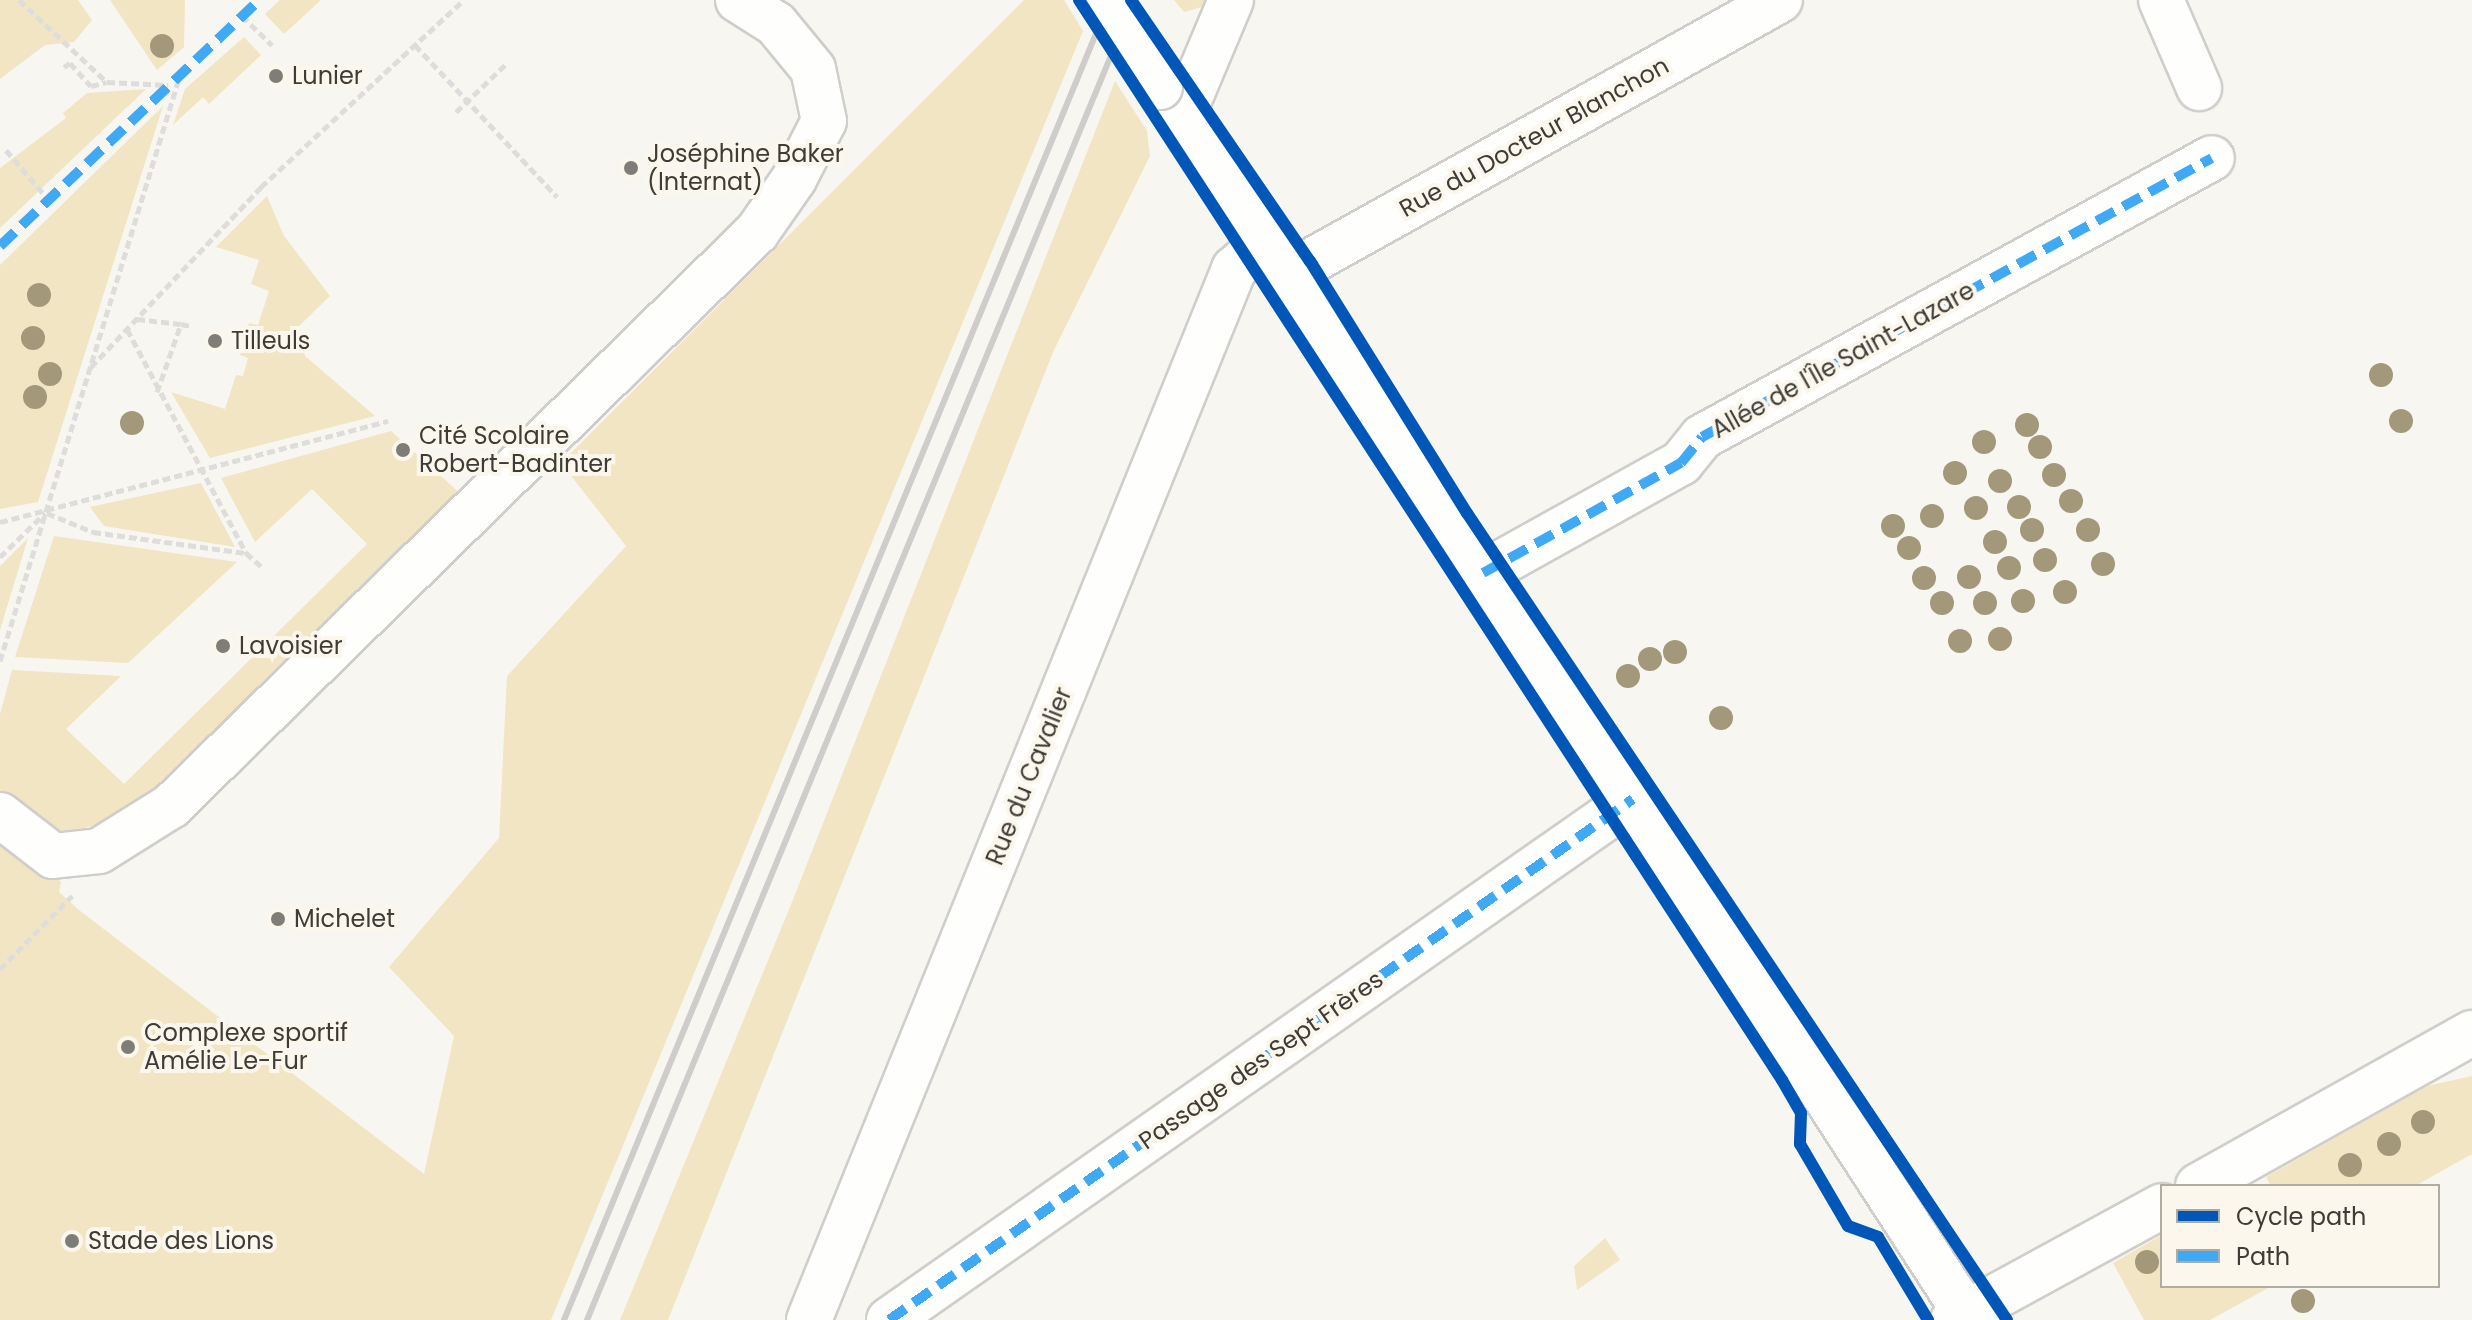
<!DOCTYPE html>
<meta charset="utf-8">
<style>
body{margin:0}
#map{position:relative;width:2472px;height:1320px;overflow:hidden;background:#f8f6f0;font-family:Poppins,sans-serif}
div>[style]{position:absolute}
.green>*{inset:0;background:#f1e5c3}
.path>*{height:5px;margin-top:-2.5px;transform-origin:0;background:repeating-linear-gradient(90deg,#dedddc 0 8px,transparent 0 12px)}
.roads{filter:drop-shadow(2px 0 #d0ceca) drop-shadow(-2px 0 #d0ceca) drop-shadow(0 2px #d0ceca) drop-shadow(0 -2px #d0ceca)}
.minor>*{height:44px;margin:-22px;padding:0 22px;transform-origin:22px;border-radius:22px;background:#fefefd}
.major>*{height:44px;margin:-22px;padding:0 22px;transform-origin:22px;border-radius:22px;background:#fefefd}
.rail>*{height:6px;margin:-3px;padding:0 3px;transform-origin:3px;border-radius:3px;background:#cecdcb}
.bridges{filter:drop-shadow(2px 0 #d0ceca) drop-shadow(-2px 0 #d0ceca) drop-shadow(0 2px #d0ceca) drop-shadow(0 -2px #d0ceca)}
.major-bridge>*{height:44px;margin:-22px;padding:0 22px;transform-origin:22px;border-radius:22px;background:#fefefd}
.quiet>*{height:10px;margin-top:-5px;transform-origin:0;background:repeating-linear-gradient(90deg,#3fa9f5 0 20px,transparent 0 30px)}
.cycleway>*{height:12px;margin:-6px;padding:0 6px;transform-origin:6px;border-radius:6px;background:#0057b8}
.trees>*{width:24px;height:24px;margin:-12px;border-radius:50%;background:#a39879}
.dots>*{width:22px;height:22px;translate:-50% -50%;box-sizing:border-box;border:4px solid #fbf7ec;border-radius:50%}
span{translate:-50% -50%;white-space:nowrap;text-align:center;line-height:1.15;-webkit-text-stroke:8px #fbf7ec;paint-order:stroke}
.poi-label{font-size:24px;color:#3e3c37}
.left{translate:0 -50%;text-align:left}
.street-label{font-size:24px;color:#3e3c37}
.legend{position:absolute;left:2160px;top:1184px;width:280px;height:104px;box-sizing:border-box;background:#fbf7ec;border:2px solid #afaca4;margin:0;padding:10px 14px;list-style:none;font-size:24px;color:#3e3c37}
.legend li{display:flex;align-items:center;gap:16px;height:40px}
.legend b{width:40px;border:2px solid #afaca4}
</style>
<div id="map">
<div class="green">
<div style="clip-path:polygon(0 0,78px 0,92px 20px,74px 42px,45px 45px,0 79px)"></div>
<div style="clip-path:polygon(110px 0,185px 0,184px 47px,157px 70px)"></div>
<div style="clip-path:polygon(280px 0,321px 0,284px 34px,265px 14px)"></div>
<div style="clip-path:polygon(1024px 0,1064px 0,1083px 31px,551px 1320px,0 1320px,0 830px,61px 882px,59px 892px,79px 910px,424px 1174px,454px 1036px,389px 967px,499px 838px,507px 676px,626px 546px,561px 463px)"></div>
<div style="clip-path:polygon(1174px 0,1205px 0,1202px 7px,1184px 12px)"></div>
<div style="clip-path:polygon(244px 37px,261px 55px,209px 104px,203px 97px,173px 125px,185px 89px)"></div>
<div style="clip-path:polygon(1115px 81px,1147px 131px,1150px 156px,1054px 350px,668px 1320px,620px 1320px,792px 902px)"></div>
<div style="clip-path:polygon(146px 89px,0 228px,0 229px,0 168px,66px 118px,63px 113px,87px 93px)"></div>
<div style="clip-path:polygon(163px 106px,38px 502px,0 509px,0 265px)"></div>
<div style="clip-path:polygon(267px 196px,284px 236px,330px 296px,298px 327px,305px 356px,375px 416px,210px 458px,171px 392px,225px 409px,236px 375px,243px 376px,248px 358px,240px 355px,249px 323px,258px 325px,269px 291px,251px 284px,259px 260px,216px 247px)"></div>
<div style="clip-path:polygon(391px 431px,463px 496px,172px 786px,127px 816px,63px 834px,0 793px,0 714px,12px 670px,121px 676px,66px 729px,124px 784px,367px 544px,312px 489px,255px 542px,221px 478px)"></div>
<div style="clip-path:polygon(201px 483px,235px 547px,104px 526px,90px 507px)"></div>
<div style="clip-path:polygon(54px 536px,237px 562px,128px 663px,15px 657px)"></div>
<div style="clip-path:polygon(28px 538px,0 630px,0 566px)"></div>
<div style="clip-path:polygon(2472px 1076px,2472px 1154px,2415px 1186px,2271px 1186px,2266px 1177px,2427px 1086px)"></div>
<div style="clip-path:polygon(2162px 1235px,2162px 1286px,2272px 1286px,2210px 1320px,2144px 1320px,2113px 1263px)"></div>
<div style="clip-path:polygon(1605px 1238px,1620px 1260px,1577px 1290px,1574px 1266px)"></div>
</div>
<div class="path">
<div style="left:19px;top:0;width:120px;rotate:43deg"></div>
<div style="left:242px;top:16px;width:42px;rotate:44deg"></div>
<div style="left:415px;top:45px;width:208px;rotate:46.9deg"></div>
<div style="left:64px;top:67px;width:7px;rotate:-34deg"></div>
<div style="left:70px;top:63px;width:31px;rotate:48deg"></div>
<div style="left:91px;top:86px;width:16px;rotate:-14deg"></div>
<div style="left:107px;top:82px;width:61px;rotate:2.8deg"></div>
<div style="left:456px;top:112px;width:69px;rotate:-43.8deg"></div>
<div style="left:6px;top:150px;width:65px;rotate:49.4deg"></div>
<div style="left:137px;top:319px;width:44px;rotate:6.5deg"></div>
<div style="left:127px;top:329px;width:254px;rotate:62deg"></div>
<div style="left:246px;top:553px;width:21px;rotate:41deg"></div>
<div style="left:91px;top:367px;width:248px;rotate:-46.6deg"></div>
<div style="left:261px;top:187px;width:276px;rotate:-42.7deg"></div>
<div style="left:157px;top:392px;width:72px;rotate:-70.6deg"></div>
<div style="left:181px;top:324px;width:10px;rotate:11deg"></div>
<div style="left:47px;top:513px;width:50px;rotate:22.4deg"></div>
<div style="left:93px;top:532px;width:154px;rotate:7.8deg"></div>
<div style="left:0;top:522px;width:401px;rotate:-14.6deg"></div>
<div style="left:0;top:557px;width:63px;rotate:-44.4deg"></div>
<div style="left:0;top:661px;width:616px;rotate:-72.92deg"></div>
<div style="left:0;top:969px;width:103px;rotate:-45.4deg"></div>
</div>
<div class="roads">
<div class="minor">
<div style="left:2161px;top:0;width:96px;rotate:66.6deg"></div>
<div style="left:1181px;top:119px;width:129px;rotate:-67.2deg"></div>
<div style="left:1288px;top:274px;width:563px;rotate:-29.11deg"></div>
<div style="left:1483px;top:573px;width:227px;rotate:-29.1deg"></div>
<div style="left:1681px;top:463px;width:33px;rotate:-51deg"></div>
<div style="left:1702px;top:437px;width:581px;rotate:-28.68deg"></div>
<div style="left:0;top:815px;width:67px;rotate:37.7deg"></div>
<div style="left:53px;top:856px;width:46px;rotate:-6.2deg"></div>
<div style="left:99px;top:851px;width:85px;rotate:-32deg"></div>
<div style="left:171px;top:806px;width:820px;rotate:-44.41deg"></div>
<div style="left:757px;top:232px;width:65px;rotate:-55.1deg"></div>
<div style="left:794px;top:179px;width:65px;rotate:-62.7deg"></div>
<div style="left:824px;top:121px;width:53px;rotate:-101.9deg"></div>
<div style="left:813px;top:69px;width:58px;rotate:-129.4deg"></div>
<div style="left:776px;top:24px;width:45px;rotate:-147.7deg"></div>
<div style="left:2198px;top:1186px;width:314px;rotate:-29.2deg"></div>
<div style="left:809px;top:1320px;width:1134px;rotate:-67.98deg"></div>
<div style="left:1234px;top:269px;width:41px;rotate:-41.1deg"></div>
<div style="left:889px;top:1320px;width:908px;rotate:-35deg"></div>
<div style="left:1953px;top:1320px;width:238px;rotate:-28.6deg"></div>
</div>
<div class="major">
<div style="left:1160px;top:87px;width:788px;rotate:56.39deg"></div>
<div style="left:1596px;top:743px;width:688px;rotate:57.05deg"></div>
</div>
</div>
<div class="rail">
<div style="left:564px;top:1320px;width:1428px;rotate:-67.53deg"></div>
<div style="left:587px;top:1320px;width:1429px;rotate:-67.49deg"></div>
</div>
<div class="bridges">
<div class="major-bridge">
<div style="left:1105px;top:0;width:103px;rotate:57.7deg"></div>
</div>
</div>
<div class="quiet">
<div style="left:0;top:246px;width:357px;rotate:-43.5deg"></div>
<div style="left:1483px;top:573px;width:227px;rotate:-29.1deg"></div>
<div style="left:1681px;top:463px;width:33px;rotate:-51deg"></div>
<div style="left:1702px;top:437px;width:581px;rotate:-28.68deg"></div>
<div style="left:889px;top:1320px;width:908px;rotate:-35deg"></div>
</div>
<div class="cycleway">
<div style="left:1079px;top:0;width:1289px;rotate:56.94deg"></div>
<div style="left:1782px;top:1080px;width:38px;rotate:60deg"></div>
<div style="left:1801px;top:1113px;width:31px;rotate:92deg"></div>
<div style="left:1800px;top:1144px;width:95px;rotate:59.7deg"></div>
<div style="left:1848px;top:1226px;width:32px;rotate:20deg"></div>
<div style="left:1878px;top:1237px;width:97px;rotate:58.9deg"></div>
<div style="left:1131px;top:0;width:316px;rotate:55.6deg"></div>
<div style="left:1310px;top:261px;width:297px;rotate:58.1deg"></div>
<div style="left:1467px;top:513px;width:971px;rotate:56.21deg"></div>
</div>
<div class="trees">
<div style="left:162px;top:46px"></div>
<div style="left:39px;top:295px"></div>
<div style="left:33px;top:338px"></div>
<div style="left:50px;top:374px"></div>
<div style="left:2381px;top:375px"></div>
<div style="left:35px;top:397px"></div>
<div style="left:2401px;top:421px"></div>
<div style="left:132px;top:423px"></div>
<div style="left:2027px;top:425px"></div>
<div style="left:1984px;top:442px"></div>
<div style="left:2040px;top:447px"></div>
<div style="left:1955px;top:473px"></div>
<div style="left:2054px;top:475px"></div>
<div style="left:2000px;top:481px"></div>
<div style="left:2071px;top:501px"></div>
<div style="left:2019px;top:507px"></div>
<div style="left:1976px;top:508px"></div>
<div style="left:1932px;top:516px"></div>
<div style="left:1893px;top:526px"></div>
<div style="left:2032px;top:530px"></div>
<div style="left:2088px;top:530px"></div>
<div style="left:1995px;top:542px"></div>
<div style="left:1909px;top:548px"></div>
<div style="left:2045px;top:560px"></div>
<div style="left:2103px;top:564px"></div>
<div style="left:2009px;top:568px"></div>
<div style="left:1969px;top:577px"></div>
<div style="left:1924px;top:578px"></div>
<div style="left:2065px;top:592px"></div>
<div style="left:2023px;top:601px"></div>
<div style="left:1942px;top:603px"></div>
<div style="left:1985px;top:603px"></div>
<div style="left:2000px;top:639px"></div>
<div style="left:1960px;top:641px"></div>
<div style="left:1675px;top:652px"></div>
<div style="left:1650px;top:659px"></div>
<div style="left:1628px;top:676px"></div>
<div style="left:1721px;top:718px"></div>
<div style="left:2423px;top:1122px"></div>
<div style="left:2389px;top:1144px"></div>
<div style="left:2350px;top:1165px"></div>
<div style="left:2147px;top:1262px"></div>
<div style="left:2303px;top:1301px"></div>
</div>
<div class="dots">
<div style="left:276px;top:76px;background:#7f7d78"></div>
<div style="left:631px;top:168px;background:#7f7d78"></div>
<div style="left:215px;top:341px;background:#7f7d78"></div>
<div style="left:403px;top:450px;background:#7f7d78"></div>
<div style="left:223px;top:646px;background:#7f7d78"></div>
<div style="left:278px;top:919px;background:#7f7d78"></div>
<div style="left:128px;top:1047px;background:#7f7d78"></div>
<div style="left:72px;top:1241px;background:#7f7d78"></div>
</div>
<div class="poi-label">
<span class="left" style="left:292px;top:76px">Lunier</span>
<span class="left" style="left:647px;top:168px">Joséphine Baker<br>(Internat)</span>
<span class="left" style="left:231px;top:341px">Tilleuls</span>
<span class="left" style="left:419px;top:450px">Cité Scolaire<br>Robert-Badinter</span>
<span class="left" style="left:239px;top:646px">Lavoisier</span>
<span class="left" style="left:294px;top:919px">Michelet</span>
<span class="left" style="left:144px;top:1047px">Complexe sportif<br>Amélie Le-Fur</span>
<span class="left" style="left:88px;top:1241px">Stade des Lions</span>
</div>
<div class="street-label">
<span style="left:1534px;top:137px;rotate:-29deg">Rue du Docteur Blanchon</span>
<span style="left:1843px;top:360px;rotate:-29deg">Allée de l'Île Saint-Lazare</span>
<span style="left:1029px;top:776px;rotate:-68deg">Rue du Cavalier</span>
<span style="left:1261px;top:1060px;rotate:-35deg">Passage des Sept Frères</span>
</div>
<ul class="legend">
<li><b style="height:10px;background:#0057b8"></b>Cycle path</li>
<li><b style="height:10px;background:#3fa9f5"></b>Path</li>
</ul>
</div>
